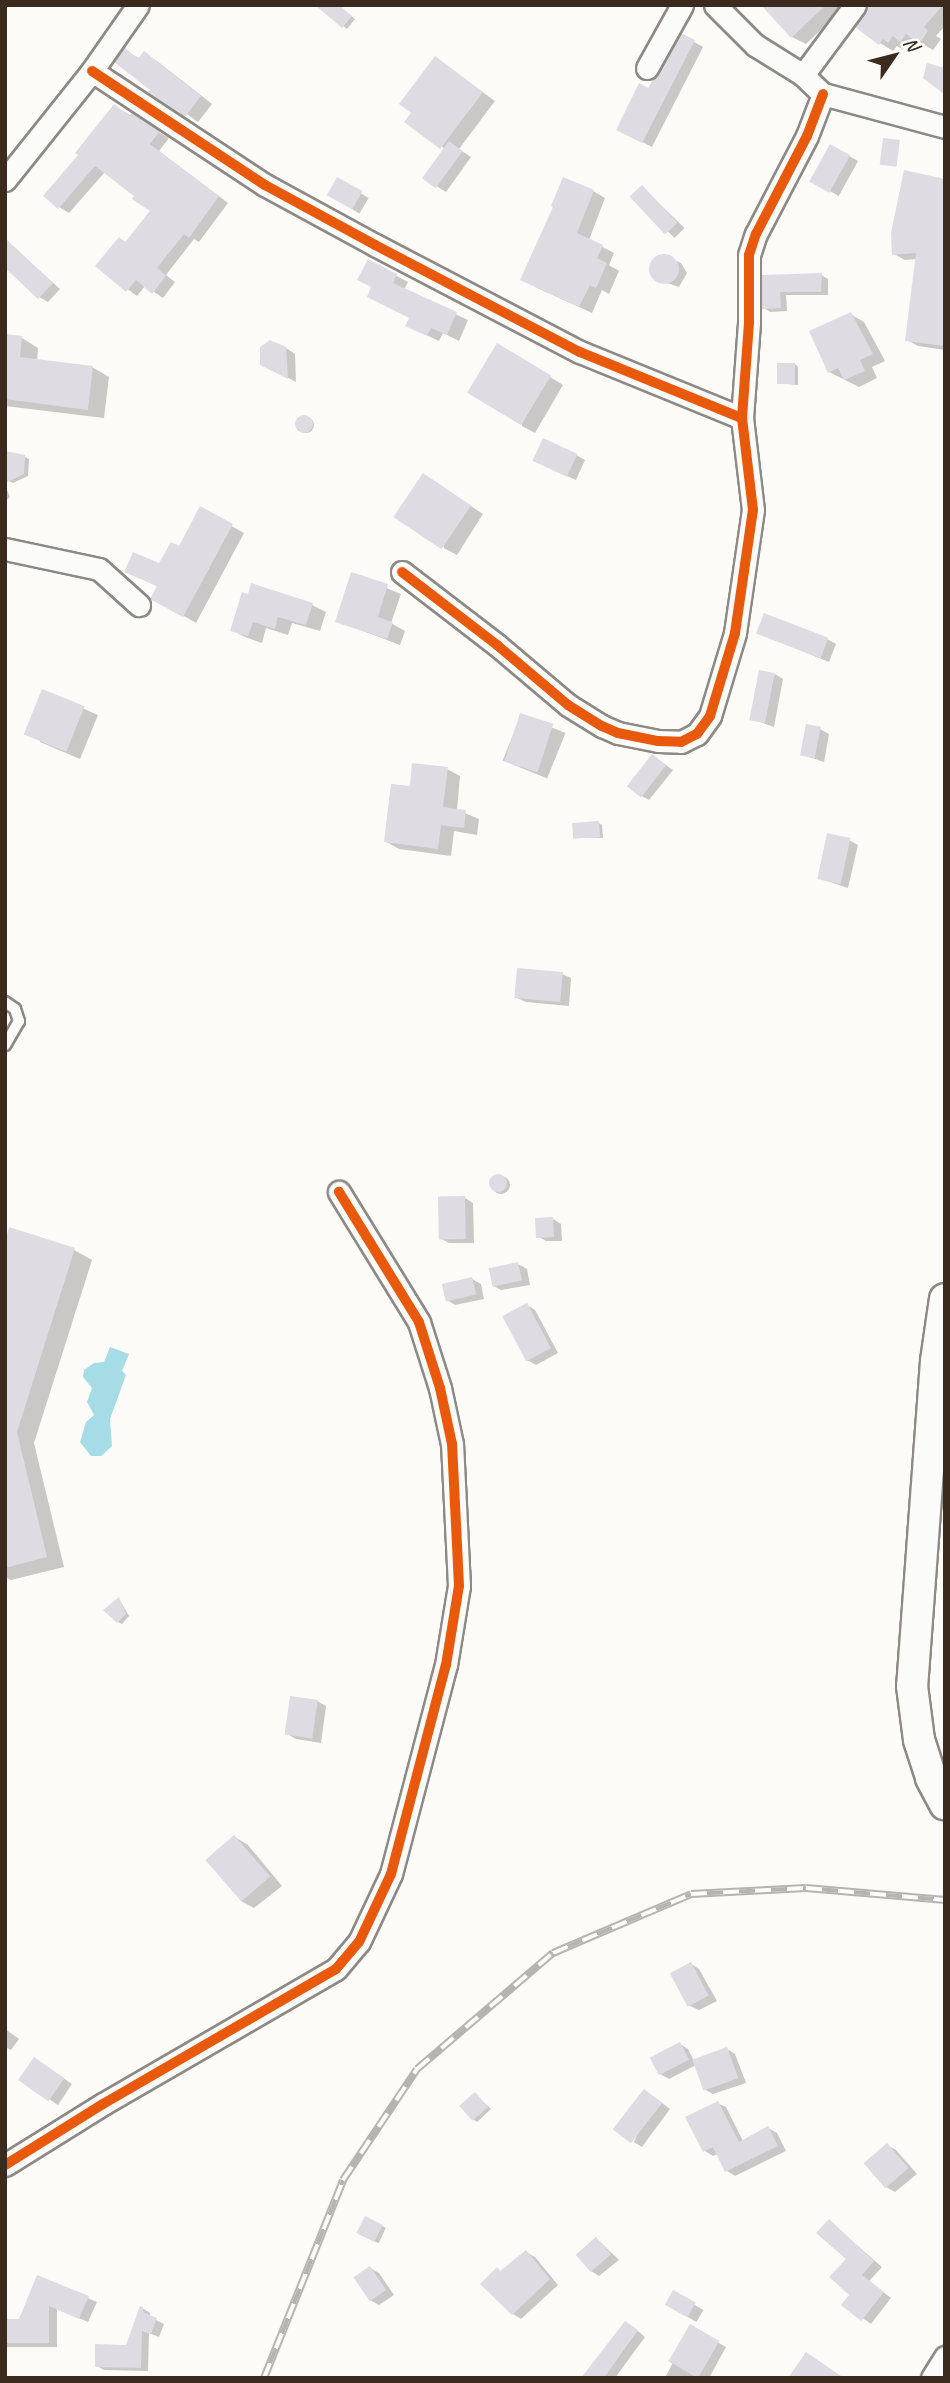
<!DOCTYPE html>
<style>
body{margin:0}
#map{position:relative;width:950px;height:2383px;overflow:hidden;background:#fcfbf8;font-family:Caveat,sans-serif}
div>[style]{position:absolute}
.water>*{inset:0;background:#a6dce6}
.shadow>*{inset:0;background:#0003;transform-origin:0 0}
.round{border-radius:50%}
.building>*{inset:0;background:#dedbe3;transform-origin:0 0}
.roads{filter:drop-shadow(2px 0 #8d8985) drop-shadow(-2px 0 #8d8985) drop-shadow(0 2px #8d8985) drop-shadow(0 -2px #8d8985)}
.lane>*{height:10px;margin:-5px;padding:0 5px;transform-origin:5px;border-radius:5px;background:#fbfbf9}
.street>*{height:21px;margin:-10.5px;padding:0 10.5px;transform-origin:10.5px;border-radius:10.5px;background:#fbfbf9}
.secondary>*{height:30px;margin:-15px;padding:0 15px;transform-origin:15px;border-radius:15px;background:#fbfbf9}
.rail>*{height:8px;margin-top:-4px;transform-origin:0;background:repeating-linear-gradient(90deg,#fdfcf7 0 16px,#b6b4b1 0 32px);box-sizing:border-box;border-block:2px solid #b6b4b1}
.cycleway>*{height:10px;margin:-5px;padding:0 5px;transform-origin:5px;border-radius:5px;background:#e8590c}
span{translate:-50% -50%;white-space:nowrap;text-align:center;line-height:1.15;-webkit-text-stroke:7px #fdfcf7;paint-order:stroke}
.frame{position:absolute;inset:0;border:7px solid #3b2a1e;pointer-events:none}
.north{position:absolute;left:859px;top:21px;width:70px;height:70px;-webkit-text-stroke:5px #fdfcf7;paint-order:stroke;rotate:55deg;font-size:19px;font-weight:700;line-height:28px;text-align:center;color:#3b2a1e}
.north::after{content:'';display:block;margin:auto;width:24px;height:32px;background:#3b2a1e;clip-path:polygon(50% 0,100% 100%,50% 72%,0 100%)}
</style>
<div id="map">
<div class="water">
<div style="clip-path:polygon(110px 1347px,129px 1354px,122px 1371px,126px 1375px,110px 1419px,112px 1446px,101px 1456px,91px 1456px,80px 1442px,86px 1422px,94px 1415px,87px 1402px,92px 1388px,83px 1377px,84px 1370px,94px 1363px,104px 1362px)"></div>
</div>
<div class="shadow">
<div style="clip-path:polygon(337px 5px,355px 19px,347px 29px,323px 9px)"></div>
<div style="clip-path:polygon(763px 5px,847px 5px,806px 44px,792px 37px)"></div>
<div style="clip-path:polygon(869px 5px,945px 5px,945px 26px,936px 36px,941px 39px,933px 50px,919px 42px,914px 48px,906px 44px,902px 49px,897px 46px,893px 51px,880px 43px)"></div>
<div style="clip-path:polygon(682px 35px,703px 47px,652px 147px,627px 134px)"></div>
<div style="clip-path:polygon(125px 50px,140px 59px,145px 54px,157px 61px,212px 104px,198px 122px,153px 90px)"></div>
<div style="clip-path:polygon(435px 58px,495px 101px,459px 149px,471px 157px,446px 192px,425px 179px,445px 150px,414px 113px)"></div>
<div style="clip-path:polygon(114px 106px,169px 138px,159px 151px,228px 203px,199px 242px,194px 239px,166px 275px,175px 282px,163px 298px,145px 286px,137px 296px,97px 266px,126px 243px,153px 211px,136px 196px,105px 172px,69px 213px,59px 207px,80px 155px)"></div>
<div style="left:831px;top:146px;width:31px;height:40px;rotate:29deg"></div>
<div style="left:337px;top:179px;width:37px;height:18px;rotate:31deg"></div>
<div style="clip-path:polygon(945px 180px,945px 350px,918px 346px,907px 340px,917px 259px,905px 260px,894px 254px)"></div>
<div style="left:642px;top:187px;width:59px;height:14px;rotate:44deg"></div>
<div style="clip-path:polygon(593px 191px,605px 198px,589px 240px,614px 253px,609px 265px,619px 271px,609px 294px,602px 290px,592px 313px,535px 287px)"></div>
<div style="clip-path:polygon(5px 240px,60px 289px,48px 302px,39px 297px)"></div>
<div style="clip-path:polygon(663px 255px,681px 263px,687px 273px,679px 287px,658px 280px,651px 270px,655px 259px)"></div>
<div style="clip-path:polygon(368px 261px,408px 282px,404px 290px,468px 320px,459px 341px,443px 333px,439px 341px,407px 326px,410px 318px)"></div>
<div style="clip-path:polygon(821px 275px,828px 279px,828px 295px,786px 295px,787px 311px,770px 312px,764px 308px,764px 277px)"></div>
<div style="clip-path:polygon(850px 314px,864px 322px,885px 361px,872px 367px,877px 378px,859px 387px,829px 372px)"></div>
<div style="clip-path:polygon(5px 336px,22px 338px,38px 348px,37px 361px,92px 367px,109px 377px,104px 418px,5px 406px)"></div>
<div style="clip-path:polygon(286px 348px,295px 354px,296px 382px,271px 369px)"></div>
<div style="clip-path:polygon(511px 353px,563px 385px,535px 433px,522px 426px)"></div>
<div style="clip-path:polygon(795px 364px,798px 367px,798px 385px,778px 383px)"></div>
<div class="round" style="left:298px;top:417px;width:16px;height:16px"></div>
<div style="clip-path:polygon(576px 455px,585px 460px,576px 480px,543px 465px)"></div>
<div style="clip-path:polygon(25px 457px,29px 459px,28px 476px,13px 483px,9px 481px)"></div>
<div style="clip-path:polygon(436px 483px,483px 514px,457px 555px,444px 548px)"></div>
<div style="clip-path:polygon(5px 485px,10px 497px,5px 501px)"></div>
<div style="clip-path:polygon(201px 509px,244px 533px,196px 623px,153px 598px,159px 587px,126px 572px,160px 565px,179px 548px)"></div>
<div style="clip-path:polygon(352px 574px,401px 594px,391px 623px,405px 631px,400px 645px,337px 621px)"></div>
<div style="clip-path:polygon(243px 594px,312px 605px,326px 612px,320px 631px,292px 623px,288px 635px,266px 628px,262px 643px,245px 637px,232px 630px)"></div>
<div style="clip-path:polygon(758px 633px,827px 639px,836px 644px,829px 662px)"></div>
<div style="clip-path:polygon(775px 674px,783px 679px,774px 727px,751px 719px)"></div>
<div style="clip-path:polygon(43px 691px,98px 715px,80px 759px,40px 742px)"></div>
<div style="left:521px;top:715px;width:48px;height:49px;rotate:22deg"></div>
<div style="clip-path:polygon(820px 729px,829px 734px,824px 762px,803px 755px)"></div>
<div style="clip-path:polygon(653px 756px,673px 770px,649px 800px,640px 795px)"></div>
<div style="clip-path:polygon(447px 769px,460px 776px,457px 810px,479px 819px,477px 835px,454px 831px,451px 856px,399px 849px,385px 841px,411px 788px)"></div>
<div style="clip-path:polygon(599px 823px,602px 825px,603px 838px,574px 837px)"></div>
<div style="clip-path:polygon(849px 840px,858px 845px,848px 888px,818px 878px)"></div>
<div style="clip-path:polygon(562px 974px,571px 978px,569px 1006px,526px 1002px,517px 998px)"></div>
<div class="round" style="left:492px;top:1176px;width:18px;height:18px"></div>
<div style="clip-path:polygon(465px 1198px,473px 1203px,474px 1243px,449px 1243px,440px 1238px)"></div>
<div style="clip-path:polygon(553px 1219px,561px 1224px,562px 1241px,546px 1241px,537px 1236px)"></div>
<div style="clip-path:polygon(5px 1247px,74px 1250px,92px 1260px,34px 1443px,64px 1567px,11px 1580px,5px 1577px)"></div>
<div style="clip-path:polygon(518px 1264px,527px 1269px,530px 1285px,501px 1290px,492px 1285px)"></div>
<div style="clip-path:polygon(472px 1279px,481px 1284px,484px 1299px,455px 1305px,447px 1300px)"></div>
<div style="clip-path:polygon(527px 1305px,535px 1310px,558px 1353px,536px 1365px,527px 1360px)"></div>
<div style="clip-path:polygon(119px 1599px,129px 1616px,122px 1624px,118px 1622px)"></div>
<div style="clip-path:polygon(317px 1701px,326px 1706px,321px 1743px,296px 1739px,287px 1734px)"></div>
<div style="clip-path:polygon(235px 1837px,248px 1845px,282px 1886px,254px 1908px,241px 1901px)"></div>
<div style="clip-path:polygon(691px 1964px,699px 1969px,717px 2001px,699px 2010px,690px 2006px)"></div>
<div style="clip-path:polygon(5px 2029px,19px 2039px,11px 2050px,5px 2047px)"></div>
<div style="clip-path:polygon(680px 2044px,688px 2049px,694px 2061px,727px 2049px,735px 2054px,746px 2083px,713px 2094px,704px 2089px,696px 2065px,669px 2079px,660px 2074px)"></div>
<div style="clip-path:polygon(43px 2064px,72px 2084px,58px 2105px,20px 2080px)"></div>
<div style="clip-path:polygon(476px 2095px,491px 2109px,477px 2122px,473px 2119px)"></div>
<div style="clip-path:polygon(653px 2096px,670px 2109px,642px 2147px,634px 2142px)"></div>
<div style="clip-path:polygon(717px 2103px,726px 2107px,743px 2141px,768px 2128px,777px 2133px,786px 2151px,735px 2176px,727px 2171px,718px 2154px,713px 2156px,705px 2151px)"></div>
<div style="clip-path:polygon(887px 2145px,896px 2150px,917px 2174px,895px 2192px,886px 2187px,866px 2163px)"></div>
<div style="left:365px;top:2218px;width:23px;height:17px;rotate:25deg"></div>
<div style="clip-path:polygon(829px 2221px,882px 2267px,869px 2281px,891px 2298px,871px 2324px,843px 2304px,851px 2294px,848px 2259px)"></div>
<div style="clip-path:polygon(597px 2239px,619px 2260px,599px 2276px,591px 2271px)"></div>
<div style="clip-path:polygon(526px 2252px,535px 2257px,558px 2285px,521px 2319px,513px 2314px,502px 2272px)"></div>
<div style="clip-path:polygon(370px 2268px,379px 2273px,394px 2295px,379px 2305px,370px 2300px)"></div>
<div style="clip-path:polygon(38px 2277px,97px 2302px,88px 2322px,57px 2309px,57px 2347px,6px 2347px,5px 2321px,20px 2321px)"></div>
<div style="left:674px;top:2293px;width:34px;height:14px;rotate:30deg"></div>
<div style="clip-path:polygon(142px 2308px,150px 2313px,150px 2317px,164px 2324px,159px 2337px,149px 2333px,148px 2371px,104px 2370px,97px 2366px,127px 2347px)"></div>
<div style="clip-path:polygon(691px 2327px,726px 2347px,709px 2378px,665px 2378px)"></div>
<div style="clip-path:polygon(634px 2328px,645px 2337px,615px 2378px,595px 2378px)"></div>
</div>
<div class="building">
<div style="clip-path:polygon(315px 5px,339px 5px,352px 16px,342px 28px)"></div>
<div style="clip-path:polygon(761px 5px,826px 5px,791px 38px)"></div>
<div style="clip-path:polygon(868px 5px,943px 5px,924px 27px,928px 31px,919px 44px,906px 34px,900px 42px,893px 36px,888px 43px,883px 39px,879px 45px,855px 27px)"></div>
<div style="clip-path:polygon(681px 33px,695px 40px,642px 143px,616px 130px,639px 83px,648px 88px)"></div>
<div style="clip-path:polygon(124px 47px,138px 59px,144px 51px,201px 96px,185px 117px,148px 92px,150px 90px,114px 62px)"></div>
<div style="clip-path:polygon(435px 56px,483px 92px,440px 149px,404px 122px,411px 113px,399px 104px)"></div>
<div style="clip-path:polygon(927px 63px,945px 68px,945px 95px,923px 78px)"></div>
<div style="clip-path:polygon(114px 104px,129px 116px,132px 113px,160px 131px,150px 144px,219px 196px,189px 238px,184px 234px,157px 268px,166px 276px,152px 294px,136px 280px,126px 292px,95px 266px,119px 237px,125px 242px,150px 211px,132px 199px,134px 196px,95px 166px,58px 209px,43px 196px,78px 155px,75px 153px)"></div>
<div style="left:883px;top:138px;width:17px;height:27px;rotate:7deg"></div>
<div style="left:449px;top:141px;width:17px;height:46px;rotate:36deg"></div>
<div style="left:830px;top:144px;width:23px;height:43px;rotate:29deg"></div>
<div style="clip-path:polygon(904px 170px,945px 179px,945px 346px,905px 341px,916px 253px,892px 255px,891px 233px)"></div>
<div style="left:337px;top:177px;width:29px;height:21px;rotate:29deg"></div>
<div style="clip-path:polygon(563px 177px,594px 190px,577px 233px,603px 245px,597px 258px,607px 263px,596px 288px,590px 285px,579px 307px,520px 280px,553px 207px,551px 206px)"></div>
<div style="left:642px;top:185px;width:52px;height:17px;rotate:47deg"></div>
<div style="clip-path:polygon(5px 238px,53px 283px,38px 299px,5px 268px)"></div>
<div class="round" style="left:649px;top:254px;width:30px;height:30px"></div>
<div style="clip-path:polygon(368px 259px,397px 274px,393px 283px,457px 312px,447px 335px,431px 328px,427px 336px,405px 326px,409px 318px,367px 297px,371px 287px,357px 280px)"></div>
<div style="clip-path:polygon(822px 273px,821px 292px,780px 292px,781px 308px,762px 309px,762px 275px)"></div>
<div style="clip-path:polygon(851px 312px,873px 354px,860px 360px,865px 371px,844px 380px,838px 368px,828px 373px,809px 331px)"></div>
<div style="clip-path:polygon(5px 334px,22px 336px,20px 357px,93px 366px,88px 410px,5px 399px)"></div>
<div style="clip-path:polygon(270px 340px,286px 347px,288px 379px,260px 365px,260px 347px)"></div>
<div style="left:497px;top:343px;width:63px;height:58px;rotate:31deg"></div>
<div style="left:777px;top:363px;width:18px;height:21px"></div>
<div class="round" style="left:295px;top:415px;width:18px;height:18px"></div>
<div style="left:543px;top:438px;width:38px;height:25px;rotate:25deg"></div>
<div style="clip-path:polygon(5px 451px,25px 455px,24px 474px,5px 483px)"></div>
<div style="left:423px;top:473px;width:58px;height:53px;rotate:34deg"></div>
<div style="clip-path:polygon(200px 506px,233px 524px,183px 617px,150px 599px,157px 586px,124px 572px,133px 552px,159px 563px,171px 542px,179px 546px)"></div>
<div style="clip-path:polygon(351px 572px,388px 584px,378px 617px,393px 622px,387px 639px,335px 622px)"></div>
<div style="clip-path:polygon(251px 583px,313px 603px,306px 625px,278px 617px,275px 629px,253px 622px,248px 636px,230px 631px,242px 592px,248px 594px)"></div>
<div style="left:764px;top:613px;width:69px;height:22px;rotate:21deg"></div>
<div style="left:759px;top:670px;width:16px;height:51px;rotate:11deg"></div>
<div style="left:42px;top:689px;width:46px;height:49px;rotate:22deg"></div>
<div style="left:520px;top:713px;width:35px;height:51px;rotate:18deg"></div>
<div style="left:806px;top:724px;width:15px;height:32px;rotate:11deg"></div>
<div style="left:652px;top:754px;width:18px;height:41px;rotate:38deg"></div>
<div style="clip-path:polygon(412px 763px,448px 767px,443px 807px,466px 810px,464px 828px,441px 825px,438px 849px,384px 842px,391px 784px,410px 786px)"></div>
<div style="left:599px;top:821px;width:16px;height:27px;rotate:86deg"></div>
<div style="left:827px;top:833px;width:24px;height:47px;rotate:12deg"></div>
<div style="left:517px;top:968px;width:46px;height:30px;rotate:5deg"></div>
<div class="round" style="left:489px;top:1174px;width:18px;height:18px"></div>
<div style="left:465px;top:1196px;width:43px;height:27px;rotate:89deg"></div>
<div style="left:553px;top:1217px;width:20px;height:18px;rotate:87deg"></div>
<div style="clip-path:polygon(9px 1227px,75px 1248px,17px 1432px,47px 1557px,5px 1568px,5px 1241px)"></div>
<div style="left:518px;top:1262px;width:19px;height:30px;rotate:78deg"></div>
<div style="left:472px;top:1277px;width:18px;height:31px;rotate:77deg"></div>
<div style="left:527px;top:1303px;width:51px;height:28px;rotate:62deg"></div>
<div style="clip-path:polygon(119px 1597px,126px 1614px,117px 1623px,103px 1610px)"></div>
<div style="left:290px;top:1696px;width:28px;height:39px;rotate:8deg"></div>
<div style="left:234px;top:1835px;width:55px;height:38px;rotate:49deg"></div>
<div style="left:691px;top:1962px;width:38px;height:24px;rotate:62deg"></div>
<div style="left:680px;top:2042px;width:20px;height:34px;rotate:63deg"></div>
<div style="left:727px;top:2047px;width:33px;height:37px;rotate:70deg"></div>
<div style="left:34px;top:2057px;width:37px;height:28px;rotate:35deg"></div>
<div style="left:644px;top:2089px;width:23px;height:51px;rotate:38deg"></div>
<div style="left:475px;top:2092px;width:20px;height:21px;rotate:49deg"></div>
<div style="clip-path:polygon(718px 2101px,739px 2142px,768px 2126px,778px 2146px,725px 2172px,713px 2147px,703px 2152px,685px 2117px)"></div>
<div style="left:887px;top:2143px;width:33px;height:31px;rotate:49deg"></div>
<div style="left:365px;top:2216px;width:20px;height:19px;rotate:27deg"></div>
<div style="clip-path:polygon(829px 2219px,874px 2261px,862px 2275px,884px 2292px,861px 2321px,841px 2305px,849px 2295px,829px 2277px,846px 2259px,816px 2233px)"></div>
<div style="left:596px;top:2237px;width:23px;height:27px;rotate:49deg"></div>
<div style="clip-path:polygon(526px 2250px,550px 2279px,512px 2315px,480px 2284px,497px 2267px,500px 2271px)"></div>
<div style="left:370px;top:2266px;width:29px;height:20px;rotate:56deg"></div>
<div style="clip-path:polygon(37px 2275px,89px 2296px,79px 2319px,49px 2306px,49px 2343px,5px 2343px,5px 2319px,19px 2319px)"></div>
<div style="left:673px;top:2290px;width:26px;height:17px;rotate:29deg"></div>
<div style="clip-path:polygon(140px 2306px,143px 2307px,143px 2312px,157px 2318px,151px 2334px,142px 2331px,141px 2368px,95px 2367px,95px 2344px,126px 2345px)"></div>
<div style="clip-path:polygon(625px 2321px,638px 2330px,604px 2378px,581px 2378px)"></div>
<div style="left:690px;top:2324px;width:34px;height:43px;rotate:30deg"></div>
<div style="clip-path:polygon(806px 2352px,844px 2378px,788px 2378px)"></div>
</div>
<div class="roads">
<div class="lane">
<div style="left:5px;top:1002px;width:12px;rotate:35deg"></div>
<div style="left:15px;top:1009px;width:13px;rotate:72deg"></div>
<div style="left:19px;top:1021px;width:28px;rotate:120deg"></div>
</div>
<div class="street">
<div style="left:715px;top:5px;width:57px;rotate:45deg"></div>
<div style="left:755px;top:45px;width:57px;rotate:32deg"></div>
<div style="left:803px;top:75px;width:28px;rotate:44deg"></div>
<div style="left:823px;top:94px;width:126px;rotate:15.1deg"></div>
<div style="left:647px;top:68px;width:72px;rotate:-60.9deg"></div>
<div style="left:92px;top:71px;width:207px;rotate:33.4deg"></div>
<div style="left:265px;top:185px;width:125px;rotate:28.6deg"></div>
<div style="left:375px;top:245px;width:231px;rotate:27.6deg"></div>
<div style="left:580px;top:352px;width:175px;rotate:22.2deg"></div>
<div style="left:803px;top:75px;width:87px;rotate:-53.4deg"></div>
<div style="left:5px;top:180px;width:139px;rotate:-51.4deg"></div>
<div style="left:92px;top:71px;width:80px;rotate:-55.1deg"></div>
<div style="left:5px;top:549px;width:96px;rotate:12deg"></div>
<div style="left:99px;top:569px;width:54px;rotate:42deg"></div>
<div style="left:402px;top:572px;width:120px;rotate:37.5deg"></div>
<div style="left:497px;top:645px;width:93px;rotate:40.2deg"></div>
<div style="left:568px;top:705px;width:40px;rotate:32deg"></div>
<div style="left:602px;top:726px;width:17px;rotate:24deg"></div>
<div style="left:618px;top:733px;width:41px;rotate:11.3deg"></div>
<div style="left:658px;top:741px;width:23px;rotate:2deg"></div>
<div style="left:681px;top:742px;width:18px;rotate:-27deg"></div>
<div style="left:697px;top:734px;width:22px;rotate:-54deg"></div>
<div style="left:710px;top:716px;width:87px;rotate:-73.2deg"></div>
<div style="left:735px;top:633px;width:124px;rotate:-81.7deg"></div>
<div style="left:753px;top:510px;width:93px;rotate:-96.8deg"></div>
<div style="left:742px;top:418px;width:96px;rotate:-85.8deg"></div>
<div style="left:749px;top:322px;width:67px;rotate:-90deg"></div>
<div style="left:749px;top:255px;width:22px;rotate:-72deg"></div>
<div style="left:756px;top:234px;width:110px;rotate:-62.5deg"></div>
<div style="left:807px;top:136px;width:45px;rotate:-69.1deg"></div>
<div style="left:5px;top:2165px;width:115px;rotate:-31.9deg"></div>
<div style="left:103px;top:2104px;width:269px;rotate:-30.1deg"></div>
<div style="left:336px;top:1969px;width:35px;rotate:-50deg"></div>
<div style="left:359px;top:1942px;width:75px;rotate:-64.8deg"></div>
<div style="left:391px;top:1874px;width:216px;rotate:-75.3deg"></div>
<div style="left:446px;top:1665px;width:80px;rotate:-80.7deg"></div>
<div style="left:459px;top:1586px;width:142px;rotate:-92.8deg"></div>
<div style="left:452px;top:1444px;width:57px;rotate:-102.1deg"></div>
<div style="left:440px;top:1388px;width:69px;rotate:-107.7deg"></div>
<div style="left:419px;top:1322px;width:153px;rotate:-121.6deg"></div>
<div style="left:932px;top:2378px;width:25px;rotate:-58deg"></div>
</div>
<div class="secondary">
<div style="left:945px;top:1299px;width:63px;rotate:98.3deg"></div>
<div style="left:936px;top:1361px;width:326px;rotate:94.2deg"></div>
<div style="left:912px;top:1686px;width:54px;rotate:82.6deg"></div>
<div style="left:919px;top:1740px;width:40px;rotate:72deg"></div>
<div style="left:931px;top:1778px;width:30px;rotate:62deg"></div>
</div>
</div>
<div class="rail">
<div style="left:264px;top:2378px;width:213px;rotate:-68.2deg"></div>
<div style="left:343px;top:2180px;width:133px;rotate:-56.3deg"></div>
<div style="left:417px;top:2069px;width:179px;rotate:-40.5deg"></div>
<div style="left:553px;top:1953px;width:150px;rotate:-23.1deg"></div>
<div style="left:691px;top:1894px;width:115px;rotate:-3deg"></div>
<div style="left:806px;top:1888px;width:140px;rotate:4.9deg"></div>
</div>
<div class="cycleway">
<div style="left:92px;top:71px;width:207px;rotate:33.4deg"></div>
<div style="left:265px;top:185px;width:125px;rotate:28.6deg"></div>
<div style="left:375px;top:245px;width:231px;rotate:27.6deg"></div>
<div style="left:580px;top:352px;width:175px;rotate:22.2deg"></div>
<div style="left:402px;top:572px;width:120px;rotate:37.5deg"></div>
<div style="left:497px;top:645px;width:93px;rotate:40.2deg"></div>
<div style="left:568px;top:705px;width:40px;rotate:32deg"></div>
<div style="left:602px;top:726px;width:17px;rotate:24deg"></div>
<div style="left:618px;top:733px;width:41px;rotate:11.3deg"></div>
<div style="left:658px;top:741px;width:23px;rotate:2deg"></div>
<div style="left:681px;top:742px;width:18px;rotate:-27deg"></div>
<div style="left:697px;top:734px;width:22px;rotate:-54deg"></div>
<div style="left:710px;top:716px;width:87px;rotate:-73.2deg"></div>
<div style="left:735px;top:633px;width:124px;rotate:-81.7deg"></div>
<div style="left:753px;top:510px;width:93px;rotate:-96.8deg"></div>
<div style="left:742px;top:418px;width:96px;rotate:-85.8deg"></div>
<div style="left:749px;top:322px;width:67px;rotate:-90deg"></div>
<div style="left:749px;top:255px;width:22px;rotate:-72deg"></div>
<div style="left:756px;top:234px;width:110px;rotate:-62.5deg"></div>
<div style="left:807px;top:136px;width:45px;rotate:-69.1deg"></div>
<div style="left:5px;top:2165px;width:115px;rotate:-31.9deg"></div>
<div style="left:103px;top:2104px;width:269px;rotate:-30.1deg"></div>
<div style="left:336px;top:1969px;width:35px;rotate:-50deg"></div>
<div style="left:359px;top:1942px;width:75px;rotate:-64.8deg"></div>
<div style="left:391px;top:1874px;width:216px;rotate:-75.3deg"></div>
<div style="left:446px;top:1665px;width:80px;rotate:-80.7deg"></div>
<div style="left:459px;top:1586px;width:142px;rotate:-92.8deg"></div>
<div style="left:452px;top:1444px;width:57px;rotate:-102.1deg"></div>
<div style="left:440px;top:1388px;width:69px;rotate:-107.7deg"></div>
<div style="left:419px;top:1322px;width:153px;rotate:-121.6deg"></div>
</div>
<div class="frame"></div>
<div class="north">N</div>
</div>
